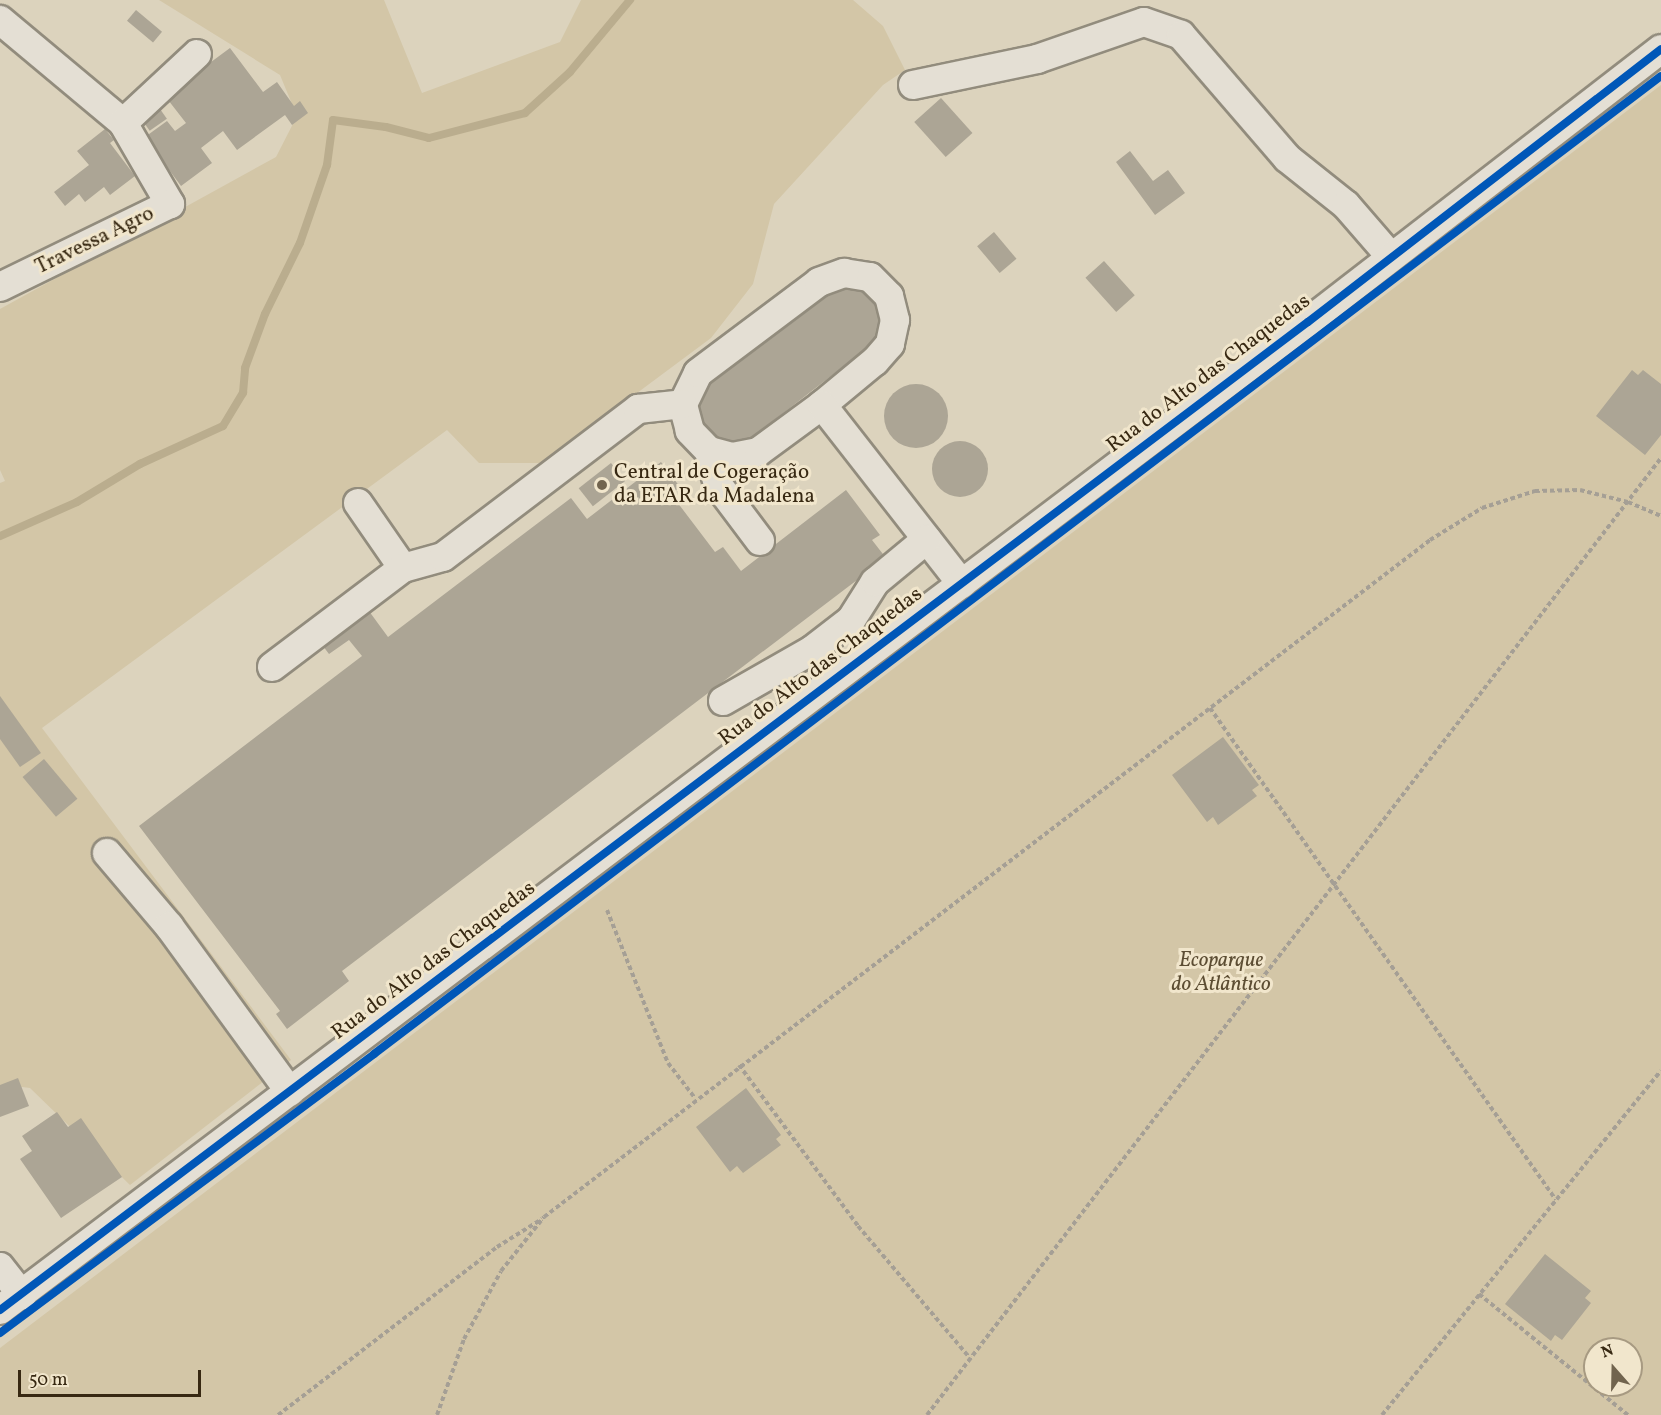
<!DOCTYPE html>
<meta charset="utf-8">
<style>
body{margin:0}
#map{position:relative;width:1661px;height:1415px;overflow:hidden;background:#dcd3bd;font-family:Vollkorn,serif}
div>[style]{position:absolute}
.green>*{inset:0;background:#d3c6a7}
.stream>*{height:8px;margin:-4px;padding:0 4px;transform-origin:4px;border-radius:4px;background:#baad8e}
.building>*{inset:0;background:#aca595;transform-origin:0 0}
.round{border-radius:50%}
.path>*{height:4px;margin-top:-2px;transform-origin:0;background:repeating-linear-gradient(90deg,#a59f95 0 4.5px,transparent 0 7.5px)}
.roads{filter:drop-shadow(2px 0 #928c7d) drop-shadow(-2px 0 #928c7d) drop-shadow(0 2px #928c7d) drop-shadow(0 -2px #928c7d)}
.minor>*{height:28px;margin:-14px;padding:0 14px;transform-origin:14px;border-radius:14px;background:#e4dfd4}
.cycleway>*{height:8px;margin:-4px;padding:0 4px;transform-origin:4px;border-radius:4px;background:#0057b8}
.dots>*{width:16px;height:16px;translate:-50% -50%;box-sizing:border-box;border:3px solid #f1e6cc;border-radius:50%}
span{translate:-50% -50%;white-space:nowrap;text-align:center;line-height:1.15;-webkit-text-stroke:6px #f1e6cc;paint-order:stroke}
.street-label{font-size:21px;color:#372812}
.poi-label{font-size:21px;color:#372812}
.left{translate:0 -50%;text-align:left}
.park-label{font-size:21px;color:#5c4d33;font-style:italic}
.north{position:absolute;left:1583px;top:1337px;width:60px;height:60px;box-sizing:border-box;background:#f1e6cc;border:2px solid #a79a82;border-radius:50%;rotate:340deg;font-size:16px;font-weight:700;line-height:24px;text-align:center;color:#372812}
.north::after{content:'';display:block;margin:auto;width:21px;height:27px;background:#71644e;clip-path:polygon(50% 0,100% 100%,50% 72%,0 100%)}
.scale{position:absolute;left:18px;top:1370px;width:183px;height:27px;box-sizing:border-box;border:3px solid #372812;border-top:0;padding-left:8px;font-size:18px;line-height:21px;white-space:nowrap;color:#372812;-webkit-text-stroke:4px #f1e6cc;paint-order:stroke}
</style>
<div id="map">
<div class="green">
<div style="clip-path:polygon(159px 0,384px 0,422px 93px,560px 42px,581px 0,853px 0,883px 26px,905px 70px,883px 85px,774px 204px,753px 284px,711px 338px,543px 463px,479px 463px,447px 430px,42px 728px,291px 1060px,130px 1185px,30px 1088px,7px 1085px,0 1091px,0 483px,5px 481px,0 470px,0 309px,276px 157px,297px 116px,280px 75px)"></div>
<div style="clip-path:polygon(evenodd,1661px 85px,1661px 1415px,0 1415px,0 1348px,1661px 85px,1595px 1349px,1631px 1349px,1631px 1385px,1595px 1385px,1595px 1349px)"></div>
</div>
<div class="stream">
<div style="left:0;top:536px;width:84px;rotate:-23.8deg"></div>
<div style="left:77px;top:502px;width:74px;rotate:-31.1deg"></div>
<div style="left:140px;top:464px;width:91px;rotate:-24.6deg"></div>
<div style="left:223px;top:426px;width:39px;rotate:-59deg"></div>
<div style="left:243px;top:393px;width:25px;rotate:-85deg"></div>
<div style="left:245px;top:368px;width:58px;rotate:-69.7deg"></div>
<div style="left:265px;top:314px;width:79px;rotate:-63.8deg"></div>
<div style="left:300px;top:243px;width:83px;rotate:-70.9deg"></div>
<div style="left:327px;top:165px;width:45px;rotate:-82.4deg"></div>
<div style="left:333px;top:120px;width:53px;rotate:7.5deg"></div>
<div style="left:386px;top:127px;width:44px;rotate:14.3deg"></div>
<div style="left:429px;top:138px;width:99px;rotate:-14.6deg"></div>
<div style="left:525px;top:113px;width:61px;rotate:-42.3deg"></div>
<div style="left:570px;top:72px;width:94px;rotate:-50.2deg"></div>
</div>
<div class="building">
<div style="left:136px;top:10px;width:34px;height:14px;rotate:40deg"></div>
<div style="clip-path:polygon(230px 48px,263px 92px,277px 82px,294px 106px,300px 101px,308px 113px,292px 125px,285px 115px,237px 150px,223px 131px,201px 148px,212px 163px,181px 186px,145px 137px,167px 121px,175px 131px,186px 123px,165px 96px)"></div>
<div style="left:941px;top:98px;width:47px;height:36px;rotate:48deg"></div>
<div style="left:160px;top:109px;width:12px;height:21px;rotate:55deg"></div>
<div style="clip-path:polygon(105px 129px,114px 140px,110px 143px,135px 176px,110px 195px,104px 187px,85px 202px,79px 194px,65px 206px,54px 192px,89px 165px,77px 151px)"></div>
<div style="clip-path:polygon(1130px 151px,1153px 181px,1168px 170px,1185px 193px,1155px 215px,1116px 162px)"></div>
<div style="left:994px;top:232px;width:35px;height:22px;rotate:50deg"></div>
<div style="left:1104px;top:261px;width:46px;height:25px;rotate:48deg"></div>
<div style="clip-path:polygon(855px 283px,879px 298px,885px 336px,856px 362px,849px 362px,773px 421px,755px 442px,718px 444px,700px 427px,695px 402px,716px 372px,729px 368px,811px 305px,818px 295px)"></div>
<div style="clip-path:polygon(1632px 370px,1638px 375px,1643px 370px,1661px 384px,1661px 435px,1645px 455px,1596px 416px)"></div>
<div class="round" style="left:884px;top:384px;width:64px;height:64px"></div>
<div class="round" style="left:932px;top:441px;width:56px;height:56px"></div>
<div style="clip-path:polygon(661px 462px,680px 487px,671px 494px,715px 552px,723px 547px,741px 571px,846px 490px,880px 535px,872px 540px,886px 558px,342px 971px,349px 981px,287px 1029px,276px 1014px,280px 1011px,139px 826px,362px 656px,349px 640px,329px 654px,320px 642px,366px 607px,388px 637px,571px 498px,587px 519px)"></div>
<div style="left:611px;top:463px;width:23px;height:41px;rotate:52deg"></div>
<div style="clip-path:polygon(0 696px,41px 753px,20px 767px,0 739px)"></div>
<div style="clip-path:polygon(1223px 737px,1259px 785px,1252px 790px,1257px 796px,1218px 825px,1213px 817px,1207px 822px,1172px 775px)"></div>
<div style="left:44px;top:759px;width:52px;height:28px;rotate:50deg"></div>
<div style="clip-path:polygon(18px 1078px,29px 1106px,0 1117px,0 1085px)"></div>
<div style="clip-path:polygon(746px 1088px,781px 1135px,776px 1139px,781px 1145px,743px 1173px,737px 1166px,730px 1172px,696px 1127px)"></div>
<div style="clip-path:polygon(57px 1112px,68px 1127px,81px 1118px,122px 1177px,61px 1218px,20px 1159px,32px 1151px,22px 1136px)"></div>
<div style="clip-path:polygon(1545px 1254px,1591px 1291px,1585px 1298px,1591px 1303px,1562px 1340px,1555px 1335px,1551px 1341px,1505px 1304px)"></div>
</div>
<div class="path">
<div style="left:1210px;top:708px;width:601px;rotate:54.88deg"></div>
<div style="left:607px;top:910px;width:165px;rotate:68.3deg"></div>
<div style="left:668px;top:1063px;width:44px;rotate:52.4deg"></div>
<div style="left:739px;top:1065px;width:200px;rotate:53.5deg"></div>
<div style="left:858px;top:1226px;width:173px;rotate:49.7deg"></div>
<div style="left:1479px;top:1294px;width:192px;rotate:39.1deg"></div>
<div style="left:278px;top:1415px;width:276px;rotate:-37.5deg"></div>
<div style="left:497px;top:1247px;width:53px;rotate:-31.9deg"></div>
<div style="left:437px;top:1415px;width:81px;rotate:-70.4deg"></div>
<div style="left:464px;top:1339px;width:77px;rotate:-61.4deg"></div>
<div style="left:501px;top:1271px;width:69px;rotate:-51.5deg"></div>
<div style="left:544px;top:1217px;width:1115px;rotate:-37.38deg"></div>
<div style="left:1430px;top:540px;width:61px;rotate:-31.6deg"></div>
<div style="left:1482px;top:508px;width:56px;rotate:-17.8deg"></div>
<div style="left:1535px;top:491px;width:45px;rotate:-1.3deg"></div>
<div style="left:1580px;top:490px;width:49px;rotate:14deg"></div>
<div style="left:1628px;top:502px;width:36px;rotate:23deg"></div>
<div style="left:927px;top:1415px;width:1206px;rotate:-52.51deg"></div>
<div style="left:1382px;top:1415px;width:443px;rotate:-51deg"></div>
</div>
<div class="roads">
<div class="minor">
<div style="left:0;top:20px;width:160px;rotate:39.9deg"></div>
<div style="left:123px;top:123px;width:94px;rotate:59.9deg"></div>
<div style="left:170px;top:204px;width:189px;rotate:154deg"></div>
<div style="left:913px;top:85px;width:127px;rotate:-11.8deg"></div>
<div style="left:1037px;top:59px;width:113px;rotate:-19.1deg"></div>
<div style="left:1144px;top:22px;width:39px;rotate:19deg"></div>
<div style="left:1181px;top:35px;width:162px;rotate:49.2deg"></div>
<div style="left:1287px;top:158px;width:75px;rotate:38.5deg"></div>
<div style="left:1346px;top:205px;width:69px;rotate:49.1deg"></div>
<div style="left:123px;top:123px;width:101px;rotate:-43deg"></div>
<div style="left:844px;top:273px;width:26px;rotate:9deg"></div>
<div style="left:870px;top:277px;width:27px;rotate:45deg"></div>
<div style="left:889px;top:296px;width:25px;rotate:76deg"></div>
<div style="left:895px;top:320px;width:25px;rotate:102deg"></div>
<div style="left:890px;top:344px;width:23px;rotate:131deg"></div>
<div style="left:875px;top:361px;width:69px;rotate:140.3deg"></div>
<div style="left:822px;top:405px;width:79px;rotate:143.7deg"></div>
<div style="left:758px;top:452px;width:26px;rotate:169deg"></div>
<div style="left:732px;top:457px;width:24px;rotate:-165deg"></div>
<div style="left:709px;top:451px;width:28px;rotate:-134deg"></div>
<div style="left:690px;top:431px;width:28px;rotate:-105deg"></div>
<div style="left:683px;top:404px;width:34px;rotate:-64deg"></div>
<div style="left:698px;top:373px;width:151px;rotate:-36.9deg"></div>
<div style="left:819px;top:282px;width:27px;rotate:-20deg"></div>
<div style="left:822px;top:405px;width:227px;rotate:52deg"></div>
<div style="left:709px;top:451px;width:35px;rotate:75deg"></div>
<div style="left:718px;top:485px;width:70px;rotate:53.1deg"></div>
<div style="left:358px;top:503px;width:79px;rotate:55.3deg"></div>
<div style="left:272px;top:667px;width:164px;rotate:-37.1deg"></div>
<div style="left:403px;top:568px;width:41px;rotate:-15.4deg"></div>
<div style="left:443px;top:557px;width:245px;rotate:-37.2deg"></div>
<div style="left:638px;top:409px;width:45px;rotate:-6.3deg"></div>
<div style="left:723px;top:701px;width:103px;rotate:-29.8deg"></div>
<div style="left:812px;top:650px;width:49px;rotate:-37.6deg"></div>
<div style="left:851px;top:620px;width:45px;rotate:-57.7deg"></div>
<div style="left:875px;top:582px;width:67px;rotate:-39.6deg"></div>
<div style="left:107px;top:853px;width:96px;rotate:49.7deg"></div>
<div style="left:169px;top:926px;width:205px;rotate:53.9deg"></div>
<div style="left:0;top:1267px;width:36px;rotate:52deg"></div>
<div style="left:0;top:1310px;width:1639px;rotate:-37.07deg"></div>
<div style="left:1308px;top:322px;width:446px;rotate:-37.7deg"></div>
</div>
</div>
<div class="cycleway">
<div style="left:0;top:1310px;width:1639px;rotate:-37.07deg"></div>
<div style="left:1308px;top:322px;width:446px;rotate:-37.7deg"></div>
<div style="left:0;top:1333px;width:467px;rotate:-36.7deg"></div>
<div style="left:374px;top:1054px;width:1616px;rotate:-37.23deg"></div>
</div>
<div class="dots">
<div style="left:602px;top:485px;background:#71644e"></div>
</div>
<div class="street-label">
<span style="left:95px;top:241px;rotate:-26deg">Travessa Agro</span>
<span style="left:1209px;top:374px;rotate:-37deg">Rua do Alto das Chaquedas</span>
<span style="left:821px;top:667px;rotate:-37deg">Rua do Alto das Chaquedas</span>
<span style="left:434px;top:961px;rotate:-37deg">Rua do Alto das Chaquedas</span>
</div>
<div class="poi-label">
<span class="left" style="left:614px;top:485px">Central de Cogeração<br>da ETAR da Madalena</span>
</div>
<div class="park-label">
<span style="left:1221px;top:973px">Ecoparque<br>do Atlântico</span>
</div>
<div class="north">N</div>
<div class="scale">50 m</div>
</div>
